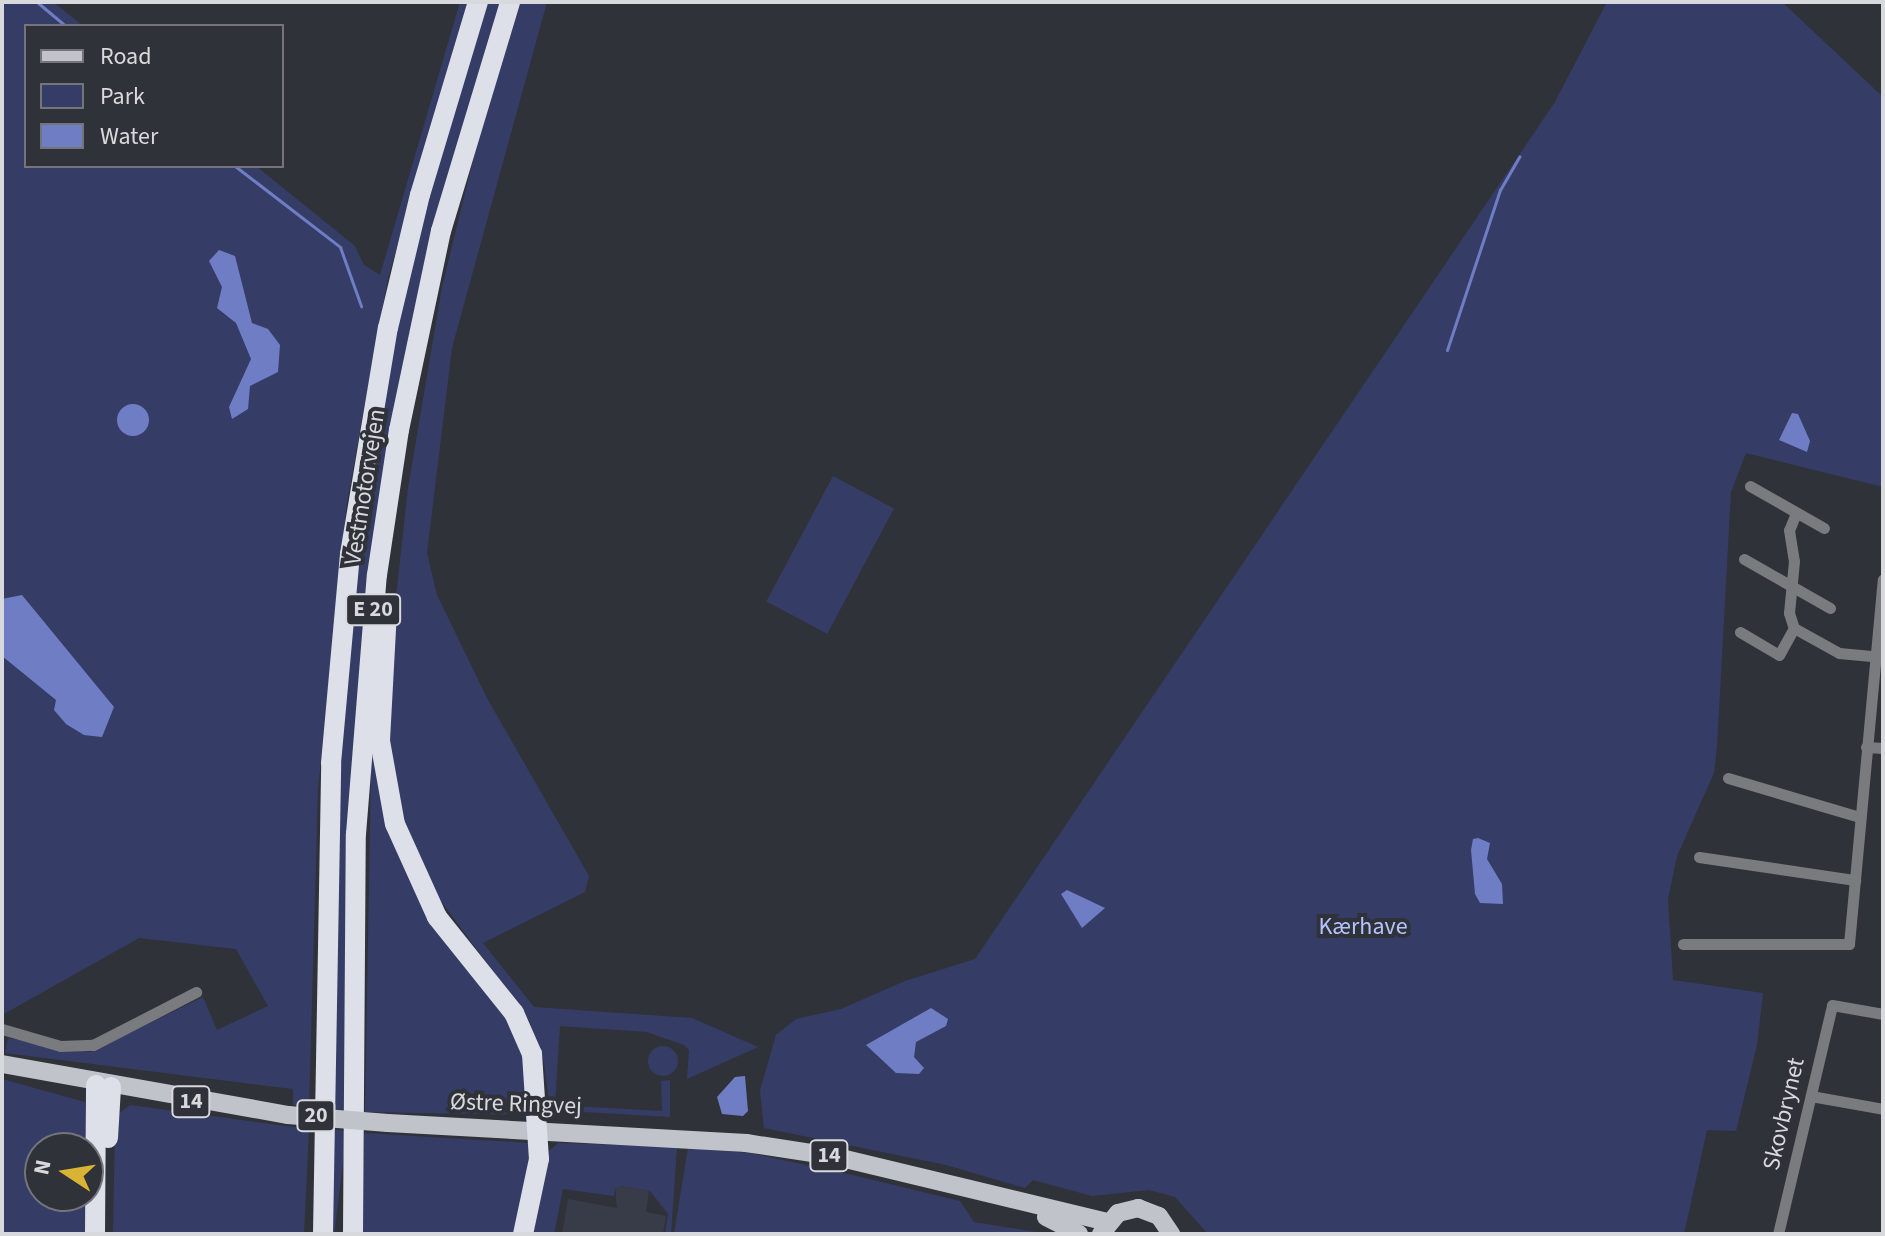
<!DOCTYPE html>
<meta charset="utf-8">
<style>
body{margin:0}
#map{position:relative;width:1885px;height:1236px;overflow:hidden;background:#303239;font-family:"Source Sans 3",sans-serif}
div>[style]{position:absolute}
.built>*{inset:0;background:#383b48}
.green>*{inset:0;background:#353d67;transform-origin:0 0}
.round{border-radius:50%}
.water>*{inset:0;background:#6f7dc5}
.stream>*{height:3px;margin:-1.5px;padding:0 1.5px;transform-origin:1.5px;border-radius:1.5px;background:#6f7dc5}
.minor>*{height:11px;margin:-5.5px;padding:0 5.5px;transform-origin:5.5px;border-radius:5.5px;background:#7a7b7f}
.primary>*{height:18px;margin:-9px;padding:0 9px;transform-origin:9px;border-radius:9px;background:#c1c3cb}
.motorway>*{height:20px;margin:-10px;padding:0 10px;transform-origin:10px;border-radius:10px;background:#dde0e9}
.primary-bridge>*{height:18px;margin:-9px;padding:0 9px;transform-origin:9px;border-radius:9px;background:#c1c3cb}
span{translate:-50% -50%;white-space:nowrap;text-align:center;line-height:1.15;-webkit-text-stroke:8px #303239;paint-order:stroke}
.shield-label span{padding:2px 6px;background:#303239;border:2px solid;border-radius:6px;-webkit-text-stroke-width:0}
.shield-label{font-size:22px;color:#d8d9dd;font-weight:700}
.street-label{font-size:24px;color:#d8d9dd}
.park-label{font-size:24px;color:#b4c2fd}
.frame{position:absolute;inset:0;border:4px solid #d8d9dd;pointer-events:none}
.legend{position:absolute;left:24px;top:24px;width:260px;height:144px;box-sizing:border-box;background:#303239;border:2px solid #73757b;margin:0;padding:10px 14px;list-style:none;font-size:24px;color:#d8d9dd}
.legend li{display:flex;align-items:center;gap:16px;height:40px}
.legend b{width:40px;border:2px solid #73757b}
.north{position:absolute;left:24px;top:1132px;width:80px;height:80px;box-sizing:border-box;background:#303239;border:2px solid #73757b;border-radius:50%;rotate:282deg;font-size:22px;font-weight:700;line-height:32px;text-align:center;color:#d8d9dd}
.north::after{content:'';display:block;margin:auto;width:28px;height:36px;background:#d9b334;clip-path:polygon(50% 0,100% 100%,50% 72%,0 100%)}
</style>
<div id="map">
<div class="built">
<div style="clip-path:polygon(621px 1186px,649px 1191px,646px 1212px,666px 1216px,663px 1234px,562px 1234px,568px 1199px,617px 1208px,615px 1187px)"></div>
</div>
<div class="green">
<div style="clip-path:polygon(2px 2px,53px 2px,83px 26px,26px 26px,26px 166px,256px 166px,355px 246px,364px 265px,380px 275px,460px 2px,468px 2px,388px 278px,347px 502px,318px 789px,309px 1107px,293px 1105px,293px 1089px,5px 1053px,8px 1038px,90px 1052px,203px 997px,217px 1030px,268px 1006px,236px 949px,139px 938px,2px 1015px)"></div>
<div style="clip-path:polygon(485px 2px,503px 2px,381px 496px,347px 1110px,331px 1109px,332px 913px,352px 585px,405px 284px)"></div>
<div style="clip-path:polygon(521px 2px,547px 2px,452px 348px,427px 553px,437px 595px,488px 700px,589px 876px,585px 892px,483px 943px,534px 1007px,692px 1018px,758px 1047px,687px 1079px,689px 1050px,684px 1045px,647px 1032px,560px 1026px,555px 1105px,662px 1111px,661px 1081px,670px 1080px,670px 1117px,550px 1110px,544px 1063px,529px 1020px,432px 889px,414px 857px,394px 791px,388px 742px,393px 624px,408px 488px,442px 287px,480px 132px)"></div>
<div style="clip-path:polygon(1607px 2px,1782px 2px,1883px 97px,1883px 487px,1746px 453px,1731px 492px,1717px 746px,1714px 773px,1677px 856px,1668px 899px,1673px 980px,1763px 993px,1757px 1045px,1736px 1131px,1707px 1130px,1684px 1234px,1208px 1234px,1175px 1197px,1149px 1190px,1092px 1196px,1033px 1180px,1025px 1188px,946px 1165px,764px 1128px,760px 1090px,776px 1035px,796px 1019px,841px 1009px,905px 981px,975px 959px,1555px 102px)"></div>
<div style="left:833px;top:476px;width:69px;height:142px;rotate:28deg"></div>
<div style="clip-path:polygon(372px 714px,389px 823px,519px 1031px,532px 1112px,526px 1115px,365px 1112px)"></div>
<div class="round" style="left:648px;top:1046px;width:30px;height:30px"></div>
<div style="clip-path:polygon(2px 1079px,85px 1102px,88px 1148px,40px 1148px,40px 1196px,87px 1196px,87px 1234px,2px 1234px)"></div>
<div style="clip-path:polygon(130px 1105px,309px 1129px,304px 1234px,113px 1234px,115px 1125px,117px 1115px)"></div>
<div style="left:330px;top:1129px;width:17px;height:105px;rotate:7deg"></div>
<div style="clip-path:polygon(364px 1133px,531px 1143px,517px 1234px,361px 1234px)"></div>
<div style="clip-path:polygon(558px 1143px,677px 1147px,671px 1234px,665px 1234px,668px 1214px,650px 1191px,622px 1186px,615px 1188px,614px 1196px,563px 1189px,554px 1234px,531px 1234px,548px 1152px)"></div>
<div style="clip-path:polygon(688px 1148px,750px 1153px,861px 1177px,960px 1201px,974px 1222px,1049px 1234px,674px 1234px)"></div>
</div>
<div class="water">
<div style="clip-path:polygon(219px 250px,235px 256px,252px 323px,268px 329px,280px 345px,278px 372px,250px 386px,248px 409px,232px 419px,229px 407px,251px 359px,236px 323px,217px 308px,222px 287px,209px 261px)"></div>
<div class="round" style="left:117px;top:404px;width:32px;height:32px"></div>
<div style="clip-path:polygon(1792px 413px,1798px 414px,1810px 441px,1807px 452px,1779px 440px)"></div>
<div style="clip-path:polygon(22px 595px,114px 707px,102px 737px,84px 735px,66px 724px,54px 710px,56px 700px,2px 656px,2px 599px)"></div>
<div style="clip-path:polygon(1478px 838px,1490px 843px,1487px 859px,1502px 884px,1503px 904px,1480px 903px,1475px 894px,1471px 850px,1473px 839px)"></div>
<div style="clip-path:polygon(1067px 890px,1105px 908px,1082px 928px,1061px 894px)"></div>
<div style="clip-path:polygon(931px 1008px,948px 1019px,946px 1026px,916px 1042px,914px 1057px,924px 1068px,919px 1074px,896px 1073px,866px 1045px)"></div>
<div style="clip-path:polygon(745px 1076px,748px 1111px,743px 1116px,722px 1114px,717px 1097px,735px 1077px)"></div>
</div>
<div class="stream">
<div style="left:37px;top:2px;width:38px;rotate:40deg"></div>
<div style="left:235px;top:166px;width:133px;rotate:37.6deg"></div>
<div style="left:340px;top:247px;width:63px;rotate:70.4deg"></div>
<div style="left:1447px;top:350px;width:169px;rotate:-71.7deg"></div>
<div style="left:1500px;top:190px;width:39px;rotate:-60deg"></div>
</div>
<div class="minor">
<div style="left:1750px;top:486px;width:85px;rotate:29.6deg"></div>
<div style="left:1796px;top:513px;width:18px;rotate:112deg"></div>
<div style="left:1789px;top:530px;width:31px;rotate:81deg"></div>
<div style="left:1794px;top:561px;width:52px;rotate:95.5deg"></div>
<div style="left:1789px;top:613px;width:16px;rotate:72deg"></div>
<div style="left:1794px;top:628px;width:51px;rotate:29.1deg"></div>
<div style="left:1839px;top:653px;width:43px;rotate:5.3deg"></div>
<div style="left:1744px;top:559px;width:99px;rotate:29.7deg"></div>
<div style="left:1740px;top:632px;width:45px;rotate:30.5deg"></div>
<div style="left:1779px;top:655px;width:31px;rotate:-61deg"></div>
<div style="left:1866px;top:747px;width:17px;rotate:3deg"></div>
<div style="left:1728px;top:778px;width:138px;rotate:16.5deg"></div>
<div style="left:1699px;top:857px;width:158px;rotate:8.4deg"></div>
<div style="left:1683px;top:944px;width:166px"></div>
<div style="left:1849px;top:944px;width:366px;rotate:-84.7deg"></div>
<div style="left:2px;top:1029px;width:60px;rotate:16.3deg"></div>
<div style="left:60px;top:1046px;width:33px;rotate:-2deg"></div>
<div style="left:93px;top:1045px;width:116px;rotate:-27.2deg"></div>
<div style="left:1811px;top:1096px;width:73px;rotate:10.2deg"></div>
<div style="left:1778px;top:1234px;width:235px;rotate:-76.7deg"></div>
<div style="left:1832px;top:1005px;width:52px;rotate:10deg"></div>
</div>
<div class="primary">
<div style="left:2px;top:1064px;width:291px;rotate:10.1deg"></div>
<div style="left:388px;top:1123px;width:359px;rotate:3.2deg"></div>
<div style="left:746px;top:1143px;width:92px;rotate:8.7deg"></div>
<div style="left:837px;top:1157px;width:278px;rotate:13.5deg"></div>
<div style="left:1046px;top:1217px;width:37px;rotate:27deg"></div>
<div style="left:1101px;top:1234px;width:27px;rotate:-51deg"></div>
<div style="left:1118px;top:1213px;width:21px;rotate:-14deg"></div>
<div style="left:1138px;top:1208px;width:22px;rotate:21deg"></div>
<div style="left:1159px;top:1216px;width:22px;rotate:56deg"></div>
</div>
<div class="motorway">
<div style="left:387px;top:611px;width:130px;rotate:93.1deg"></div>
<div style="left:380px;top:741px;width:84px;rotate:79.8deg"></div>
<div style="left:395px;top:824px;width:102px;rotate:65.7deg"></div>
<div style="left:437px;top:917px;width:123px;rotate:51.3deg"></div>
<div style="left:514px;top:1013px;width:45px;rotate:66.3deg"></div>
<div style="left:532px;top:1054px;width:105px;rotate:86.2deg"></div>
<div style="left:539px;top:1159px;width:77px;rotate:102deg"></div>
<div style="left:108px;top:1138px;width:51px;rotate:-86.6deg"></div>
<div style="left:95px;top:1234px;width:149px;rotate:-89.6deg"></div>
<div style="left:323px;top:1234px;width:471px;rotate:-89deg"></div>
<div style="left:331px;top:763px;width:210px;rotate:-84.8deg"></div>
<div style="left:350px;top:554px;width:229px;rotate:-80.5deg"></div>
<div style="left:388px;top:328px;width:137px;rotate:-76.5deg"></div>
<div style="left:420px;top:195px;width:202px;rotate:-73.3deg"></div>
<div style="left:353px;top:1234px;width:400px;rotate:-89.6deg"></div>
<div style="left:356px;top:834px;width:260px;rotate:-85.4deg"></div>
<div style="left:377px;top:575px;width:147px;rotate:-81.4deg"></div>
<div style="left:399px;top:430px;width:203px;rotate:-78.1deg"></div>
<div style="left:441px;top:231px;width:239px;rotate:-73.2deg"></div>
</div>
<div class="primary-bridge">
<div style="left:288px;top:1115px;width:100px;rotate:4.6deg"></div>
</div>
<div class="shield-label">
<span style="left:373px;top:610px">E 20</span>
<span style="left:191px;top:1102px">14</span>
<span style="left:316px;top:1116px">20</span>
<span style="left:829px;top:1156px">14</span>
</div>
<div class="street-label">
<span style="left:365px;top:487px;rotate:-81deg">Vestmotorvejen</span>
<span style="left:516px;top:1104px;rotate:2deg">Østre Ringvej</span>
<span style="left:1784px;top:1114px;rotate:-77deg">Skovbrynet</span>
</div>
<div class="park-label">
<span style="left:1363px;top:927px">Kærhave</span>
</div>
<div class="frame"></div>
<ul class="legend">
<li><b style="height:10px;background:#c1c3cb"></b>Road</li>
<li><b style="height:22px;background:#353d67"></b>Park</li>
<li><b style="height:22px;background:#6f7dc5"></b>Water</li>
</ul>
<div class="north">N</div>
</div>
